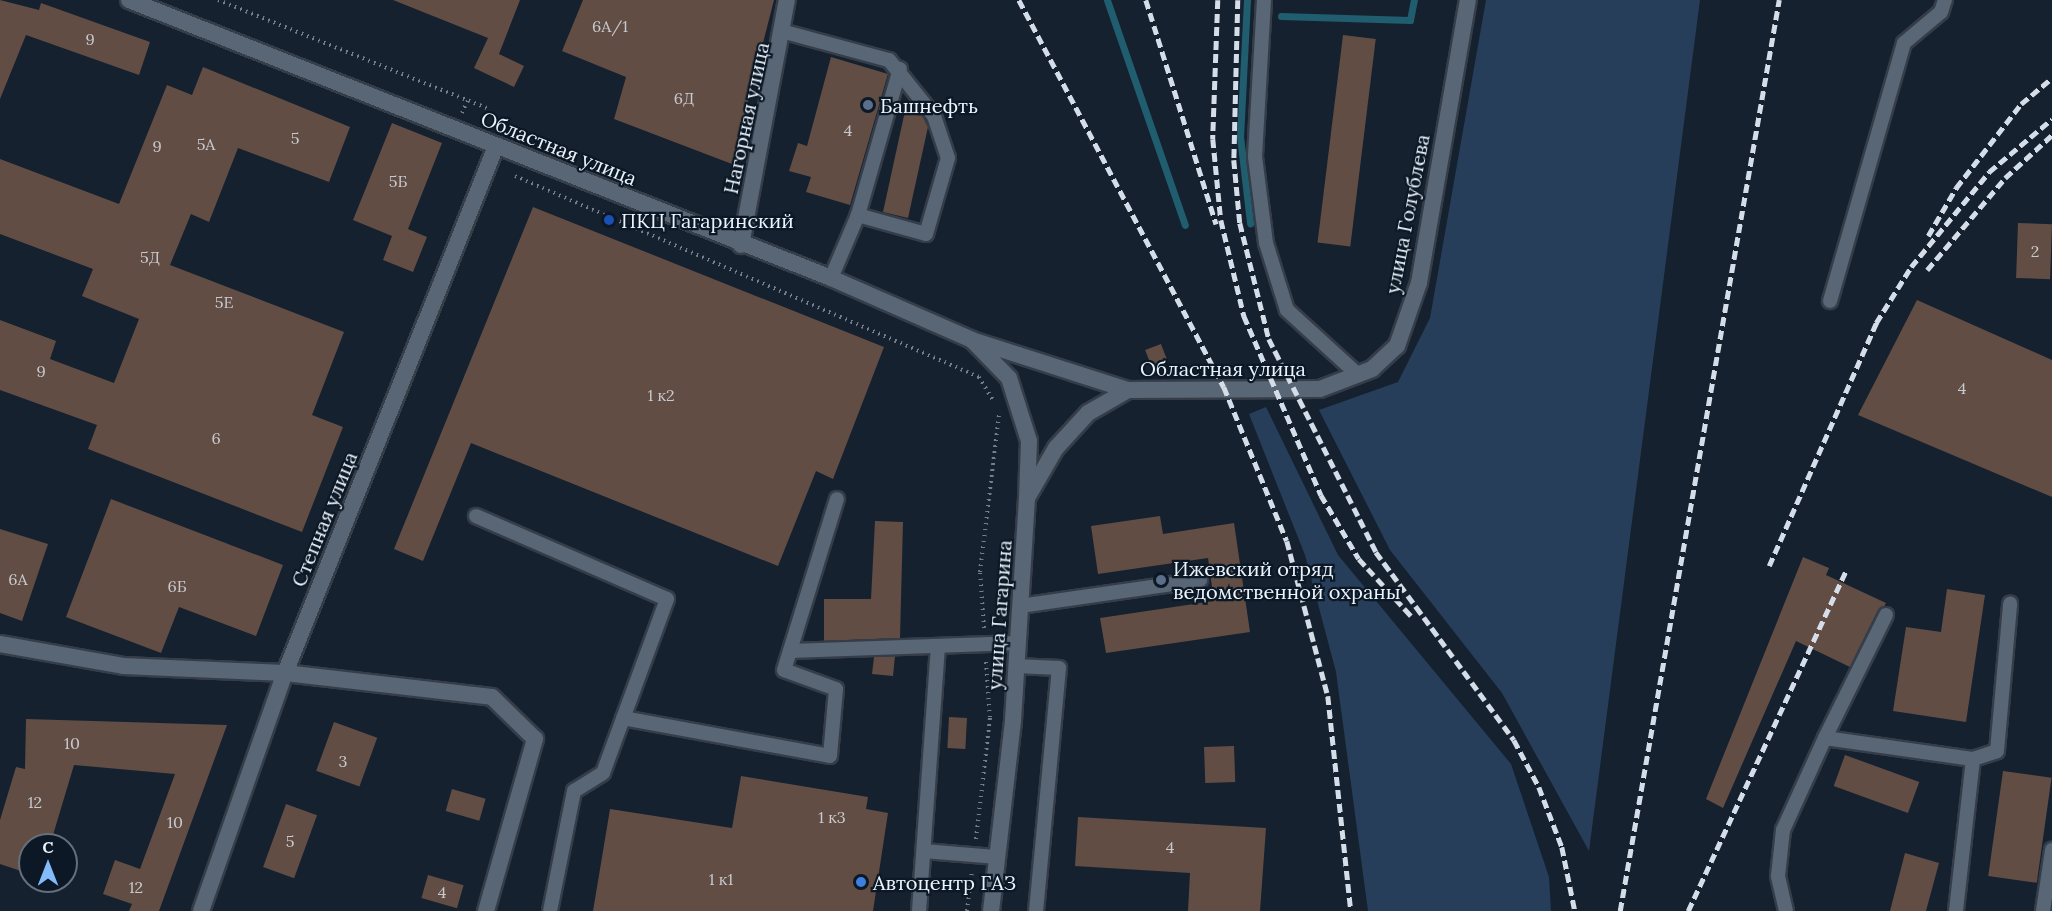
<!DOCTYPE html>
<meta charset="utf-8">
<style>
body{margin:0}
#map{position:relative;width:2052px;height:911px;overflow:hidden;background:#15212f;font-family:Lora,serif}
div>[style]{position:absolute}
.green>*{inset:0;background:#263e59}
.stream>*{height:7px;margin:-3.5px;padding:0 3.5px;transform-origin:3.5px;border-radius:3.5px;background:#205d6f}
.building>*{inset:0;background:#614d44;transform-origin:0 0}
.path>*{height:4px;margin-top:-2px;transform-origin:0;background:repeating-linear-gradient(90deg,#757f8b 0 1.5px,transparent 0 6px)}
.roads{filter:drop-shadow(2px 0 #353d49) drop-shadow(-2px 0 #353d49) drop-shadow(0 2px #353d49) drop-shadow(0 -2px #353d49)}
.service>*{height:14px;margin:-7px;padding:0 7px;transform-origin:7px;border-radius:7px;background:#586676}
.minor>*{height:16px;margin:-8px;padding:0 8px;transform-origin:8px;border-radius:8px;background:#586676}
.tertiary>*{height:16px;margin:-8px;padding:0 8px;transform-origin:8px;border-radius:8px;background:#586676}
.secondary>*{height:16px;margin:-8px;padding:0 8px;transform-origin:8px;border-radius:8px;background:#586676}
.rail>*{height:4.5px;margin-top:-2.25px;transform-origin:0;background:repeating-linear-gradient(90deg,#d5dee8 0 9px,transparent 0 13.5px)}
.dots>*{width:16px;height:16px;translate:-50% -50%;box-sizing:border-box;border:3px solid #0c1825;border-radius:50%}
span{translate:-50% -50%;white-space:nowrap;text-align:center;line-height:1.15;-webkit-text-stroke:4.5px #0c1825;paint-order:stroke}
.number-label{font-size:16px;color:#c8cacf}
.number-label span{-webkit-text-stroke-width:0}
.poi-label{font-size:20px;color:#ebf4fd}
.left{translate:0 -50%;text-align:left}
.street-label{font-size:20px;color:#ebf4fd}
.north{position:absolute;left:18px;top:833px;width:60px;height:60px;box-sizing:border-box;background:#0c1825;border:2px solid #65707b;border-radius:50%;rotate:0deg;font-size:16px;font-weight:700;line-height:24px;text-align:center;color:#ebf4fd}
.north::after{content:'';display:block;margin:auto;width:21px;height:27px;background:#84bcfb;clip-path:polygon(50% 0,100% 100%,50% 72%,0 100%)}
</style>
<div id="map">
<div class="green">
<div style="clip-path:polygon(1486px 0,1700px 0,1589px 851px,1502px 693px,1390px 550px,1319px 410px,1398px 382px,1430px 318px)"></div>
<div style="clip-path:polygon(1266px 407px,1338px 555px,1511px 764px,1549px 877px,1551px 911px,1368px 911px,1336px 672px,1305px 555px,1249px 414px)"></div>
</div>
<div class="stream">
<div style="left:1107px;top:0;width:238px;rotate:70.9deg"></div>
<div style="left:1247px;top:0;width:136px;rotate:92.9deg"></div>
<div style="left:1240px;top:136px;width:88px;rotate:83.4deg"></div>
<div style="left:1281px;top:16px;width:129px;rotate:1.8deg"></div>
<div style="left:1410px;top:20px;width:20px;rotate:-79deg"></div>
</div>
<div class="building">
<div style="clip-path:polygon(0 0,39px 10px,41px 3px,150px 42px,139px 75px,26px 35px,0 99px)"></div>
<div style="clip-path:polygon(393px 0,520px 0,499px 54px,524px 66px,514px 87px,474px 68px,488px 38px)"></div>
<div style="clip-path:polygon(583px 0,774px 0,732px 164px,614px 119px,626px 77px,562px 51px)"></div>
<div style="left:1343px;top:35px;width:33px;height:209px;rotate:7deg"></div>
<div style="clip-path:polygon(831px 57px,888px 74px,850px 205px,806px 192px,811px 177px,789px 171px,798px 143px,807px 146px)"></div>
<div style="clip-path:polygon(203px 67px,350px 127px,329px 182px,238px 148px,209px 222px,191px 214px,170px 265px,344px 332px,312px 415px,343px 427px,302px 532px,88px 449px,97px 425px,0 390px,0 320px,56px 341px,50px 359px,114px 383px,139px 319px,82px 296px,93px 269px,0 234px,0 159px,119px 204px,167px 85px,192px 95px)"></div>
<div style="clip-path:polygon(905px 111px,922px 115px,928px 127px,908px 218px,883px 212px)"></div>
<div style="clip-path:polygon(392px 123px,442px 143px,408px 229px,427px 237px,413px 272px,383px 260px,392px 236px,353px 220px)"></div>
<div style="clip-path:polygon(533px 207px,884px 347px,833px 479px,816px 471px,778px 566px,471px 443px,423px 561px,394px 549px)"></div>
<div style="left:2018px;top:223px;width:34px;height:55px;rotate:2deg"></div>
<div style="clip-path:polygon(1917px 300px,2052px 360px,2052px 497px,1858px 415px)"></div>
<div style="left:1161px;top:344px;width:19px;height:17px;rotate:69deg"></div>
<div style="clip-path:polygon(111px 499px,283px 565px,256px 636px,179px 607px,161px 653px,66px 617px)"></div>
<div style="clip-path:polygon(1160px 516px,1163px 534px,1234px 523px,1250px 632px,1106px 653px,1100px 618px,1214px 601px,1208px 558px,1098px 574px,1091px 526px)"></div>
<div style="clip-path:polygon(875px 521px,903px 522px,900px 638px,824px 641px,824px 599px,871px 599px)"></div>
<div style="clip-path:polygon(0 529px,48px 544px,22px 621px,0 613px)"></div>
<div style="clip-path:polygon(1803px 557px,1829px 568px,1826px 575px,1886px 603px,1850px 667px,1796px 641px,1723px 808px,1706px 799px)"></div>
<div style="clip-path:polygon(1947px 589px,1985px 595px,1966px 722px,1893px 711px,1906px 627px,1941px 632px)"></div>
<div style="clip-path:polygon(895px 656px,893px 676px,872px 674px,874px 657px)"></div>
<div style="left:949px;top:717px;width:18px;height:31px;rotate:3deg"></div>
<div style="clip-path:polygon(26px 719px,227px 725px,159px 911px,129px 911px,132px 904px,103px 894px,115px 860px,140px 869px,175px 774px,74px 765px,50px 845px,30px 845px,30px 874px,0 864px,0 820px,16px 767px,25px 769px)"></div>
<div style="left:334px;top:722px;width:46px;height:52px;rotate:20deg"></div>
<div style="left:1234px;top:746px;width:36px;height:30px;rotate:88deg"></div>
<div style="left:1845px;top:755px;width:79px;height:33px;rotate:20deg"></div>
<div style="left:2003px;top:771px;width:49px;height:106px;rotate:8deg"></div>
<div style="clip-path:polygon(741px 776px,868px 797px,866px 809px,888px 813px,873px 911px,593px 911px,610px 809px,732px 828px)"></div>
<div style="left:452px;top:789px;width:35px;height:23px;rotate:16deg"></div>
<div style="left:286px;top:804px;width:33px;height:67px;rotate:20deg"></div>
<div style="clip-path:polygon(1078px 817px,1266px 828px,1260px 911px,1188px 911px,1190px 873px,1075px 866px)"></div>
<div style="clip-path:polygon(1905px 853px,1939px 863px,1926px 911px,1890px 911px)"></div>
<div style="left:428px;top:875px;width:37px;height:24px;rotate:16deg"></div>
</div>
<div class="path">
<div style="left:218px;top:0;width:290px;rotate:21.9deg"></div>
<div style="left:462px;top:113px;width:14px;rotate:-65deg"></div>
<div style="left:515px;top:176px;width:506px;rotate:23.42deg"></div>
<div style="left:979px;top:377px;width:27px;rotate:59deg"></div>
<div style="left:984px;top:628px;width:56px;rotate:-94.1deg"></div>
<div style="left:980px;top:572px;width:159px;rotate:-83.1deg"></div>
<div style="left:986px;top:662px;width:56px;rotate:85.9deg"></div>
<div style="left:976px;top:839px;width:122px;rotate:-83.4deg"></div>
<div style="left:967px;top:911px;width:38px;rotate:-83deg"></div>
</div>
<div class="roads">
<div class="service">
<div style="left:1264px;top:0;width:157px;rotate:93.3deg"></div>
<div style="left:1255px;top:157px;width:87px;rotate:82.7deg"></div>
<div style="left:1266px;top:243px;width:70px;rotate:72.6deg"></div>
<div style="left:1287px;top:310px;width:95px;rotate:42.4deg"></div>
<div style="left:785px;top:32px;width:108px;rotate:15.1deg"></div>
<div style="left:889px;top:60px;width:72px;rotate:51.2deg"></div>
<div style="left:934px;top:116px;width:44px;rotate:71.6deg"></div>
<div style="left:948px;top:158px;width:79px;rotate:106.1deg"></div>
<div style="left:926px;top:234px;width:71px;rotate:-164.4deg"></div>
<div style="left:858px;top:215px;width:69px;rotate:113.2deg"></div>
<div style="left:858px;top:215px;width:152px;rotate:-74deg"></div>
<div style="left:1830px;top:301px;width:268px;rotate:-74deg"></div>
<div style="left:1904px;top:43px;width:48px;rotate:-40deg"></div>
<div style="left:1941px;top:12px;width:13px;rotate:-72deg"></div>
<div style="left:476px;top:516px;width:208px;rotate:23.5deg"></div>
<div style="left:667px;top:599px;width:185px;rotate:110.2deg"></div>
<div style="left:603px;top:773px;width:34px;rotate:148deg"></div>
<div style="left:574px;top:791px;width:122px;rotate:101.3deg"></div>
<div style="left:1020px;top:606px;width:182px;rotate:-8.2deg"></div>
<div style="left:1886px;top:615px;width:137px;rotate:116.4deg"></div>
<div style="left:1825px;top:738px;width:149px;rotate:8.1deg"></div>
<div style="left:1973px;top:759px;width:153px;rotate:96.4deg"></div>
<div style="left:790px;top:651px;width:228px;rotate:-2deg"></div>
<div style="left:1016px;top:666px;width:43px;rotate:2.7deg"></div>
<div style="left:1059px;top:668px;width:244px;rotate:95.4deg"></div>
<div style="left:623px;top:718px;width:210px;rotate:10.4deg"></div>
<div style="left:830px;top:756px;width:67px;rotate:-84.9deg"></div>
<div style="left:836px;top:689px;width:55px;rotate:-159.9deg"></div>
<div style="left:784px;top:670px;width:179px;rotate:-72.8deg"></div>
<div style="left:1973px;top:759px;width:25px;rotate:-18deg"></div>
<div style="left:1997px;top:751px;width:148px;rotate:-84.9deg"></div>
<div style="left:925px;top:851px;width:72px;rotate:4.8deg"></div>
<div style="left:919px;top:911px;width:265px;rotate:-85.9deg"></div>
<div style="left:1786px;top:911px;width:36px;rotate:-103deg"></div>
<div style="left:1778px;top:876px;width:46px;rotate:-83.8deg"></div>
<div style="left:1783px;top:830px;width:101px;rotate:-65.5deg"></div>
<div style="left:2043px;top:911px;width:62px;rotate:-81.6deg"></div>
</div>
<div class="minor">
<div style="left:741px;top:245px;width:249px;rotate:-79.4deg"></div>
<div style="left:972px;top:340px;width:164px;rotate:17.8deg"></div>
<div style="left:1128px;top:390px;width:192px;rotate:-0.3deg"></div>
<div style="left:1320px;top:389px;width:56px;rotate:-21deg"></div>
<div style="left:1372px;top:369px;width:34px;rotate:-43deg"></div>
<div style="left:1397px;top:346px;width:67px;rotate:-70.8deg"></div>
<div style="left:1419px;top:283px;width:287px;rotate:-80.2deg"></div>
<div style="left:1027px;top:498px;width:58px;rotate:-59.9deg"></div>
<div style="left:1056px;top:448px;width:47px;rotate:-47.6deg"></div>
<div style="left:1088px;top:413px;width:46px;rotate:-29.9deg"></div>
<div style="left:0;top:644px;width:125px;rotate:10.1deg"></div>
<div style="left:123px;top:666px;width:162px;rotate:2.5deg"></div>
<div style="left:285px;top:673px;width:208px;rotate:6.6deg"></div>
<div style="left:492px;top:697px;width:60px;rotate:44.3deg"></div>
<div style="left:535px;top:739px;width:179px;rotate:105.9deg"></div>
</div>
<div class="tertiary">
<div style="left:201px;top:911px;width:252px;rotate:-70.6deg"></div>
<div style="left:285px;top:673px;width:568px;rotate:-68.18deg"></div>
</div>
<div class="secondary">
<div style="left:129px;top:0;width:755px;rotate:21.6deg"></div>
<div style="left:831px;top:278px;width:154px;rotate:23.7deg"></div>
<div style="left:972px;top:340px;width:53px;rotate:45.8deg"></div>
<div style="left:1009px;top:378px;width:66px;rotate:72.4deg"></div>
<div style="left:1029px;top:441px;width:57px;rotate:92deg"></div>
<div style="left:1027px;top:498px;width:223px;rotate:93.6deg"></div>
<div style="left:1013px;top:721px;width:191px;rotate:96.6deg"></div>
</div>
</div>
<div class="rail">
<div style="left:1019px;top:0;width:438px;rotate:62.1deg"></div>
<div style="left:1224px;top:387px;width:166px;rotate:67.8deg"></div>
<div style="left:1287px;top:541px;width:160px;rotate:75.2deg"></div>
<div style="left:1328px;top:696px;width:216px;rotate:83.9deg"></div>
<div style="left:1146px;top:0;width:235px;rotate:72.6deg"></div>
<div style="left:1218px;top:0;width:139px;rotate:92.1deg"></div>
<div style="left:1213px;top:139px;width:81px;rotate:84.4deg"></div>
<div style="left:1221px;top:220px;width:99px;rotate:76.5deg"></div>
<div style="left:1244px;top:316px;width:195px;rotate:66.7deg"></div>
<div style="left:1321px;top:495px;width:74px;rotate:59.3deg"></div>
<div style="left:1359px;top:559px;width:80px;rotate:47.5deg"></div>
<div style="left:1238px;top:0;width:160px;rotate:91.4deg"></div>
<div style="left:1234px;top:160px;width:63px;rotate:84.6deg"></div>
<div style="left:1240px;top:223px;width:120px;rotate:76deg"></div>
<div style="left:1269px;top:339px;width:238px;rotate:63.3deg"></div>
<div style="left:1376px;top:552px;width:233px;rotate:53.7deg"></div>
<div style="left:1514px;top:740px;width:53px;rotate:62deg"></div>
<div style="left:1539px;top:787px;width:64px;rotate:69deg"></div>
<div style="left:1562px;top:847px;width:65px;rotate:78.5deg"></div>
<div style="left:1928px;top:236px;width:56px;rotate:-59.7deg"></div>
<div style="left:1956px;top:188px;width:106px;rotate:-52.3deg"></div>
<div style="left:2021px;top:104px;width:40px;rotate:-40deg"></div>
<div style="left:1927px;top:270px;width:121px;rotate:-49.7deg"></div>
<div style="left:2005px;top:178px;width:64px;rotate:-42.5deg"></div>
<div style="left:1769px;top:566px;width:266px;rotate:-66.2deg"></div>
<div style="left:1876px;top:323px;width:66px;rotate:-58deg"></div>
<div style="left:1911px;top:267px;width:123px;rotate:-50.6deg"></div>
<div style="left:1989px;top:172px;width:82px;rotate:-40.1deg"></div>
<div style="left:1620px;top:911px;width:925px;rotate:-80.1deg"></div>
<div style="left:1688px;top:911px;width:376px;rotate:-65.1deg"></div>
</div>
<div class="dots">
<div style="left:868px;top:105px;background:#5c6f8a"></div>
<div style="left:609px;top:220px;background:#1a4fb4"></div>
<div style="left:1161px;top:580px;background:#5c6f8a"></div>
<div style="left:861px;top:882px;background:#3f7fe0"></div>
</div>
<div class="number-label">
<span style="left:610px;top:26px">6А/1</span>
<span style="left:90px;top:39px">9</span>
<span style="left:684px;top:98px">6Д</span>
<span style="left:848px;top:130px">4</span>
<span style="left:295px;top:138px">5</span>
<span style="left:206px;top:144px">5А</span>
<span style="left:157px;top:146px">9</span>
<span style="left:398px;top:181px">5Б</span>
<span style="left:2035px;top:251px">2</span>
<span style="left:150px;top:257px">5Д</span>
<span style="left:224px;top:302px">5Е</span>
<span style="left:41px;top:371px">9</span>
<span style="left:1962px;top:388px">4</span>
<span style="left:661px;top:395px">1 к2</span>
<span style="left:216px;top:438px">6</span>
<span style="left:18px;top:579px">6А</span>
<span style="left:177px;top:586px">6Б</span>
<span style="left:72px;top:743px">10</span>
<span style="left:343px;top:761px">3</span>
<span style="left:35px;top:802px">12</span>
<span style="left:832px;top:817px">1 к3</span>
<span style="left:175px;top:822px">10</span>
<span style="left:290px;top:841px">5</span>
<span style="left:1170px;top:847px">4</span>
<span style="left:721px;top:879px">1 к1</span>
<span style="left:136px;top:887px">12</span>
<span style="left:442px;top:892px">4</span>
</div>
<div class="poi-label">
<span class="left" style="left:880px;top:105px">Башнефть</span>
<span class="left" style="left:621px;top:220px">ПКЦ Гагаринский</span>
<span class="left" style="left:1173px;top:580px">Ижевский отряд<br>ведомственной охраны</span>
<span class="left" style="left:873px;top:882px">Автоцентр ГАЗ</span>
</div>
<div class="street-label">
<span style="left:746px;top:118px;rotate:-78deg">Нагорная улица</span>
<span style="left:559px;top:148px;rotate:22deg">Областная улица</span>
<span style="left:1407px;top:214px;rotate:-79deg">улица Голублева</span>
<span style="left:1223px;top:368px">Областная улица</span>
<span style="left:324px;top:519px;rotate:-68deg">Степная улица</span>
<span style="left:999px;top:615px;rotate:-86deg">улица Гагарина</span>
</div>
<div class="north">С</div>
</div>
